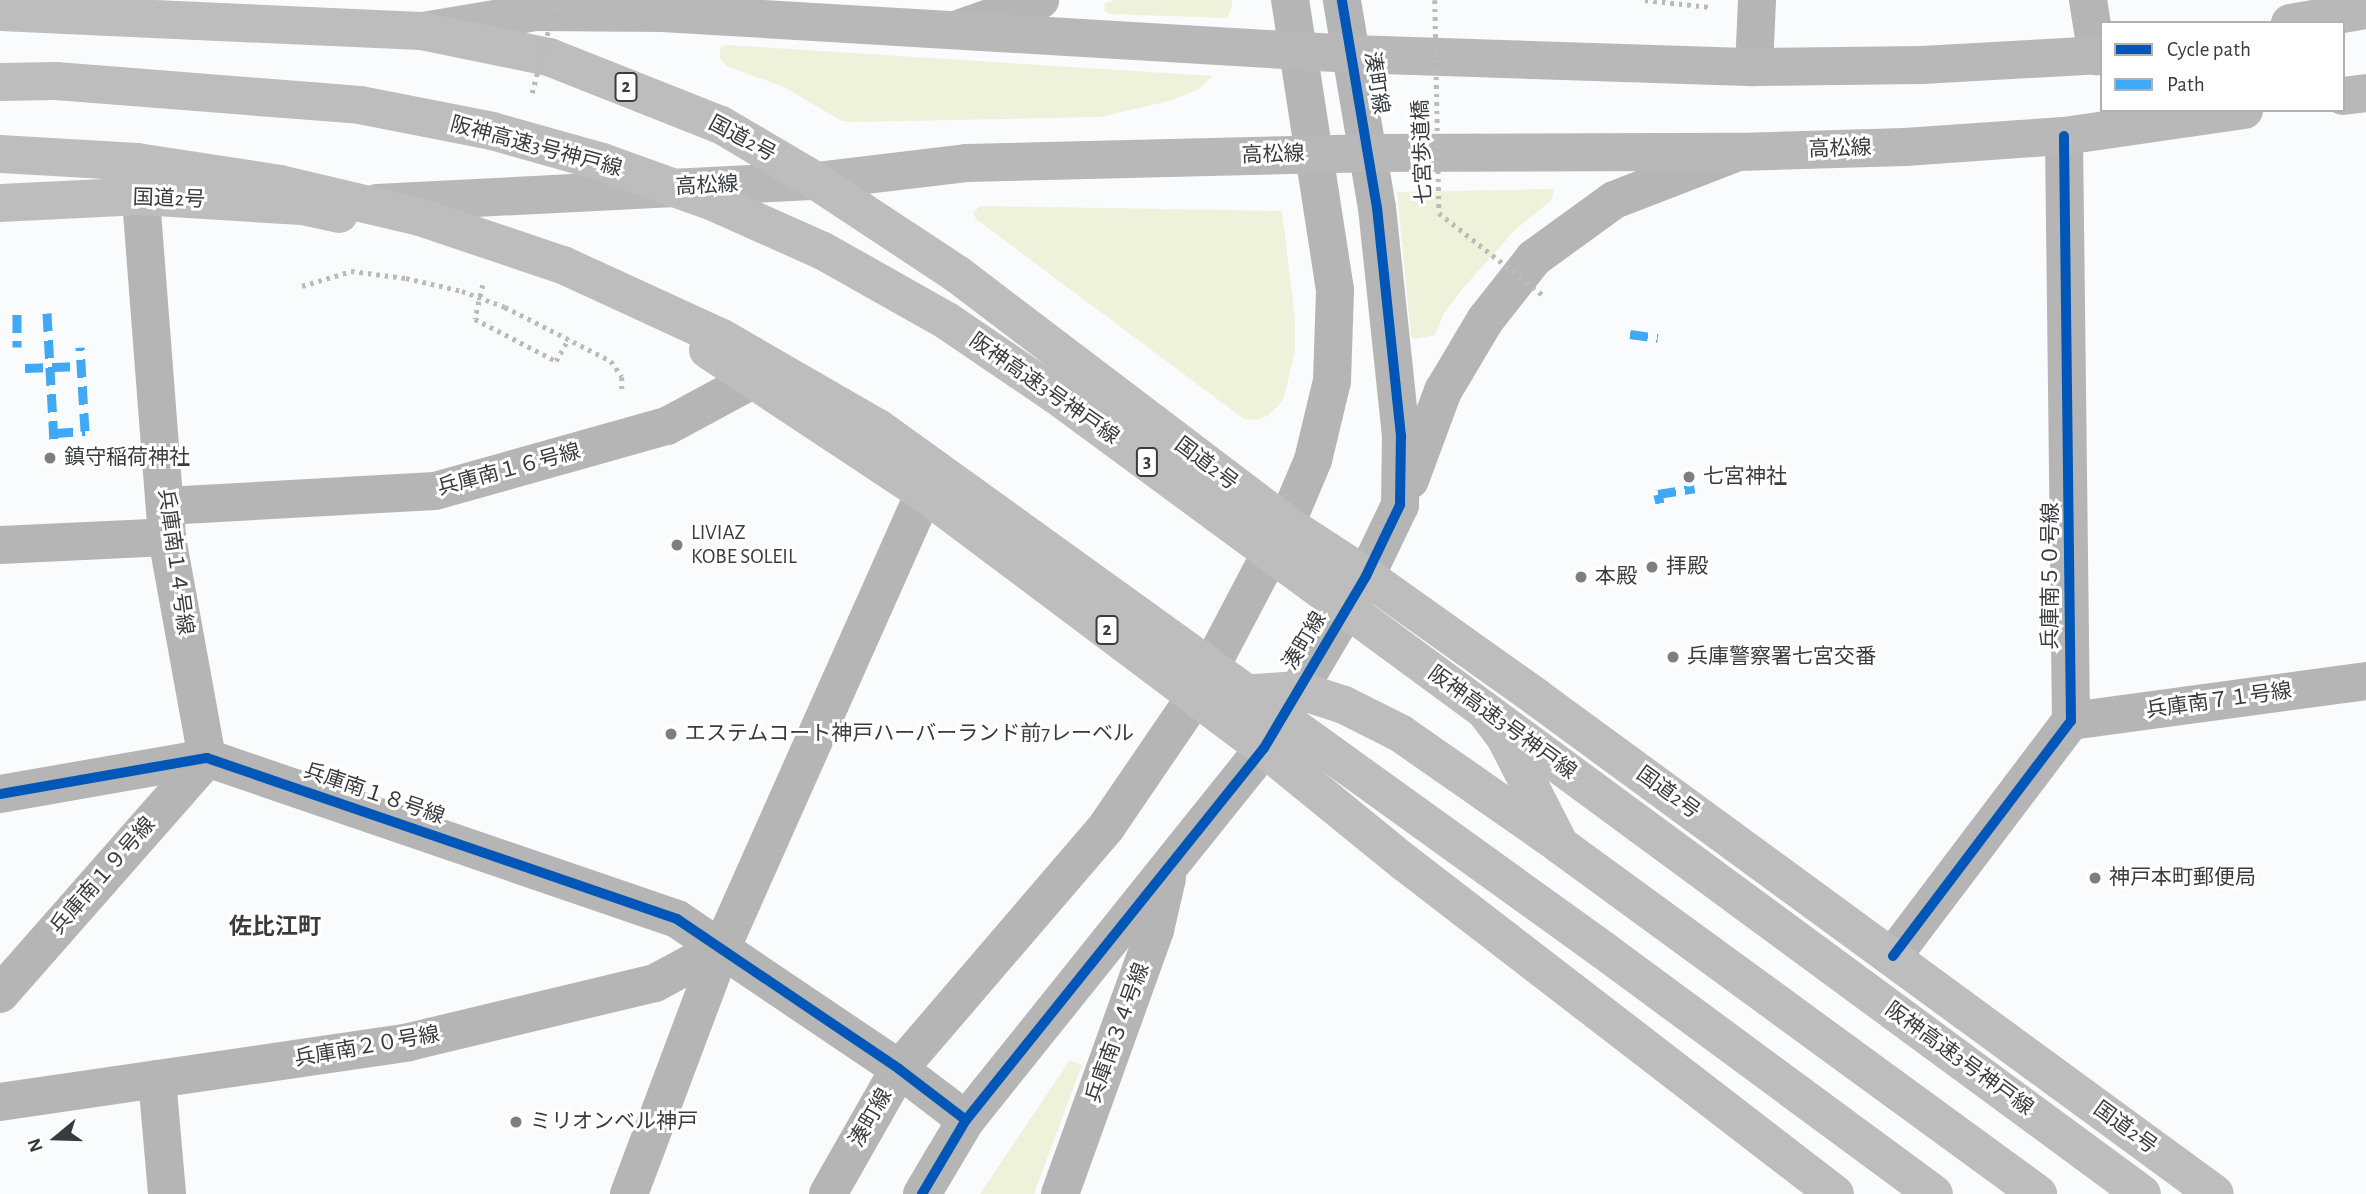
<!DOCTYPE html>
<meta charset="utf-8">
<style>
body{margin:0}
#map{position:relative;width:2366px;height:1194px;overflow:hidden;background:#fafbfd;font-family:"Alegreya Sans","Noto Sans JP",sans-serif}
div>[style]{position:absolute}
.green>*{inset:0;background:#eef2da}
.path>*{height:4.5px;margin-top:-2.25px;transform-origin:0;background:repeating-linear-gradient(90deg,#bbbbbc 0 3.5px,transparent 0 8.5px)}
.minor>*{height:38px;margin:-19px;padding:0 19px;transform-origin:19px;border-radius:19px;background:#b6b5b5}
.major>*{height:38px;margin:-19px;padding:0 19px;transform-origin:19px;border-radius:19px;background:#b9b8b8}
.highway>*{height:38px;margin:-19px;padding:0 19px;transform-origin:19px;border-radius:19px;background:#bebdbd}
.path-bridge>*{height:4.5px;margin-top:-2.25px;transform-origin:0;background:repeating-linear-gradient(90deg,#bbbbbc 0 3.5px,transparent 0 8.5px)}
.highway-bridge>*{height:38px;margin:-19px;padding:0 19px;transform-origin:19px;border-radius:19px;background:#bebdbd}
.quiet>*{height:9px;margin-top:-4.5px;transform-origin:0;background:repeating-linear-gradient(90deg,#3fa9f5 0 18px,transparent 0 27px)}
.cycleway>*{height:10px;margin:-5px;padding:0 5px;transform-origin:5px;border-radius:5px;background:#0057b8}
.dots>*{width:19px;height:19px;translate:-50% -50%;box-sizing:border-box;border:4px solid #fff;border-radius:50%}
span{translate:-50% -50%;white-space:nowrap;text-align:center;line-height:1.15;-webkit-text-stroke:6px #fff;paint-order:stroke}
.shield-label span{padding:2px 5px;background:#fff;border:2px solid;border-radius:5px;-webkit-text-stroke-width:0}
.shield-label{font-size:19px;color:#393b3f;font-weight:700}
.street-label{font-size:21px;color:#393b3f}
.poi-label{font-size:21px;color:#393b3f}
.left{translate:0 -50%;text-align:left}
.neighbourhood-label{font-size:23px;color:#393b3f;font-weight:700}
.legend{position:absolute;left:2100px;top:21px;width:245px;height:91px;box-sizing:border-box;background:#fff;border:2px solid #b0b1b2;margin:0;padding:9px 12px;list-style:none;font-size:21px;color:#393b3f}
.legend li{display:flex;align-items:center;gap:14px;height:35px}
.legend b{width:35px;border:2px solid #b0b1b2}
.north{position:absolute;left:21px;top:1103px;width:70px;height:70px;-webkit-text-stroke:5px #fff;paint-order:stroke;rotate:251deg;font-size:19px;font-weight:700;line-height:28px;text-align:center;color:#393b3f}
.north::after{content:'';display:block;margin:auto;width:24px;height:32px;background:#393b3f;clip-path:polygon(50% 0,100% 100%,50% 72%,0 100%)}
</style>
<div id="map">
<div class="green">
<div style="clip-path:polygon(1115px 0,1232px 0,1232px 5px,1228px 18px,1109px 14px,1104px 10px,1105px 3px)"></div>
<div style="clip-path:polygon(726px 45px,1213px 76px,1199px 89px,1172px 100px,1100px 117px,851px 122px,842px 121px,784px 87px,726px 66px,720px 58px,720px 48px)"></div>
<div style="clip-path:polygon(1554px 189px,1552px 200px,1516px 229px,1464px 287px,1444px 313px,1435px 335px,1415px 339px,1411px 337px,1397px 192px)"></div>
<div style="clip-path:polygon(980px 206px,1282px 211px,1295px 318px,1295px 351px,1283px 401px,1269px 415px,1256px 420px,1244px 419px,976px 219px,973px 213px)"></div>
<div style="clip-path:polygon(1070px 1060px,1082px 1065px,1034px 1194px,980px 1194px)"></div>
</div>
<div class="path">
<div style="left:1645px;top:0;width:65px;rotate:6.1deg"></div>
<div style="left:302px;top:286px;width:51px;rotate:-17deg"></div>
<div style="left:351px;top:271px;width:55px;rotate:7.3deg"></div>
<div style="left:406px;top:278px;width:57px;rotate:13.1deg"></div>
<div style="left:462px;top:291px;width:46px;rotate:20.4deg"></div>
<div style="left:505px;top:307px;width:119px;rotate:27deg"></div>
<div style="left:611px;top:361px;width:19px;rotate:55deg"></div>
<div style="left:622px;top:377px;width:14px;rotate:90deg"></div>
</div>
<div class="minor">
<div style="left:2088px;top:0;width:57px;rotate:80.9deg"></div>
<div style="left:961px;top:28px;width:84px;rotate:-19.5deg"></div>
<div style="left:1754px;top:67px;width:67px;rotate:-87.4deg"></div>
<div style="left:1410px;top:480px;width:95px;rotate:-69.7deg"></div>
<div style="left:1443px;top:391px;width:84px;rotate:-59.2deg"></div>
<div style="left:1486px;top:319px;width:78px;rotate:-51.8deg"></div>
<div style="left:1534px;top:258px;width:99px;rotate:-35.9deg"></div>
<div style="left:1614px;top:200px;width:131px;rotate:-21.1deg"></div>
<div style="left:165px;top:506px;width:270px;rotate:-3.2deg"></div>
<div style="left:435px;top:491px;width:241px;rotate:-15.7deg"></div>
<div style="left:667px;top:426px;width:99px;rotate:-28.4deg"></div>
<div style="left:0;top:545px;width:167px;rotate:-2.7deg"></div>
<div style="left:2071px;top:721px;width:298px;rotate:-7.7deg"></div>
<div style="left:0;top:794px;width:210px;rotate:-9.9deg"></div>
<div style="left:207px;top:758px;width:497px;rotate:18.9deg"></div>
<div style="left:677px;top:919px;width:268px;rotate:34deg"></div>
<div style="left:899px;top:1069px;width:84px;rotate:37.3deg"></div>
<div style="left:1893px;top:956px;width:295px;rotate:-52.9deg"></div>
<div style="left:2071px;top:721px;width:585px;rotate:-90.69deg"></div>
<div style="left:0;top:994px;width:314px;rotate:-48.7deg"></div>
<div style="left:207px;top:758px;width:225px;rotate:-100.3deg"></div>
<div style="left:167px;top:537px;width:342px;rotate:-94.4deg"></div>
<div style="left:157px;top:1079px;width:115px;rotate:85deg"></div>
<div style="left:0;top:1102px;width:413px;rotate:-8.3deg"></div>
<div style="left:409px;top:1042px;width:253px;rotate:-13.5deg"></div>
<div style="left:655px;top:983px;width:76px;rotate:-28.2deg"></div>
<div style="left:629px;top:1194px;width:264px;rotate:-69.4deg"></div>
<div style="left:722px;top:947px;width:497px;rotate:-66deg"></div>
<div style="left:828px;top:1194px;width:144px;rotate:-60.4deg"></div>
<div style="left:899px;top:1069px;width:320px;rotate:-49.4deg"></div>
<div style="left:1107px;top:826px;width:156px;rotate:-55.7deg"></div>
<div style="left:1195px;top:697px;width:195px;rotate:-62.3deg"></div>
<div style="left:1286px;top:524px;width:69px;rotate:-67.1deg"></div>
<div style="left:1313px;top:460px;width:81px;rotate:-76.5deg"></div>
<div style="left:1332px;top:381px;width:91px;rotate:-88.1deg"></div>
<div style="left:1335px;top:290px;width:293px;rotate:-98.8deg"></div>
<div style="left:922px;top:1194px;width:86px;rotate:-59.3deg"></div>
<div style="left:966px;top:1120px;width:477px;rotate:-51.3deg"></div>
<div style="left:1264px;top:748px;width:200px;rotate:-59.3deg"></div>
<div style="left:1366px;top:576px;width:79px;rotate:-64.4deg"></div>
<div style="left:1400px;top:505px;width:69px;rotate:-89.2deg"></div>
<div style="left:1401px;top:436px;width:229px;rotate:-96deg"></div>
<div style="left:1377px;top:208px;width:211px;rotate:-99.6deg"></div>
<div style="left:1060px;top:1194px;width:281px;rotate:-70.2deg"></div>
<div style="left:1155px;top:930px;width:53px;rotate:-77deg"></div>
</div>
<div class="major">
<div style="left:2290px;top:23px;width:77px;rotate:-9.7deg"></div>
<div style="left:423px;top:31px;width:116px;rotate:-9.5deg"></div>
<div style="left:537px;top:12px;width:125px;rotate:0.5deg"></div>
<div style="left:662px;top:13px;width:691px;rotate:3.4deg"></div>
<div style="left:1352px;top:54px;width:402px;rotate:1.9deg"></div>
<div style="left:1754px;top:67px;width:168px;rotate:-0.7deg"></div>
<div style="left:1922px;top:65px;width:180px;rotate:-3.2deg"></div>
<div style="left:2343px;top:96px;width:23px;rotate:-7deg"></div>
<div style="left:377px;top:203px;width:440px;rotate:-2.9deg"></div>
<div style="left:816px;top:181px;width:151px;rotate:-6.8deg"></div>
<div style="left:966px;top:163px;width:401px;rotate:-1.4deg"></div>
<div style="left:1367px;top:153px;width:371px;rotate:-0.2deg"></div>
<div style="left:1738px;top:152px;width:167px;rotate:-1.7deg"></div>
<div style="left:1905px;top:147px;width:159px;rotate:-4deg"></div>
<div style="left:2064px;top:136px;width:182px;rotate:-8.2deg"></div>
</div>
<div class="highway">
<div style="left:0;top:12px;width:421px;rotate:2.6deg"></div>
<div style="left:421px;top:31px;width:131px;rotate:11.5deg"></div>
<div style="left:549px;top:57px;width:185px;rotate:21.6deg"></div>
<div style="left:721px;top:125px;width:110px;rotate:30.5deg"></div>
<div style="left:816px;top:181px;width:169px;rotate:33.4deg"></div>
<div style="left:957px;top:274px;width:413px;rotate:37.2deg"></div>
<div style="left:1286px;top:524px;width:95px;rotate:33deg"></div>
<div style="left:1366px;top:576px;width:209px;rotate:35.4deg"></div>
<div style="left:1536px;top:697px;width:841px;rotate:36.2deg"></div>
<div style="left:0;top:203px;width:141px;rotate:-2.8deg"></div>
<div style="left:141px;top:196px;width:161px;rotate:3.6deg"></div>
<div style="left:302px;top:206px;width:38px;rotate:12deg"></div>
<div style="left:708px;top:350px;width:259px;rotate:33.5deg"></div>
<div style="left:924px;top:493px;width:425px;rotate:36.9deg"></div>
<div style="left:1264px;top:748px;width:181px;rotate:39.2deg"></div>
<div style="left:1404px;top:862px;width:544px;rotate:37.61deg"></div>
<div style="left:1225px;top:695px;width:73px;rotate:-3.9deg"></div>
<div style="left:1298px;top:690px;width:48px;rotate:18.1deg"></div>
<div style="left:1344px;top:705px;width:63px;rotate:26.6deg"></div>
<div style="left:1400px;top:733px;width:189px;rotate:34.9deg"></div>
<div style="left:1486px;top:712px;width:34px;rotate:53deg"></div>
<div style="left:1506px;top:739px;width:119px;rotate:63deg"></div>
<div style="left:1560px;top:845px;width:592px;rotate:36.13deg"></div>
</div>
<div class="path-bridge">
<div style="left:1435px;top:0;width:213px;rotate:88.9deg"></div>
<div style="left:1439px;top:213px;width:134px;rotate:38.3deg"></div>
<div style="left:532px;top:93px;width:96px;rotate:-75.5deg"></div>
<div style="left:483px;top:285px;width:35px;rotate:103deg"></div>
<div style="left:475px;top:319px;width:91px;rotate:27.4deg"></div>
<div style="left:556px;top:361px;width:26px;rotate:-61deg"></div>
</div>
<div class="highway-bridge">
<div style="left:0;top:82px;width:56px;rotate:-1deg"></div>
<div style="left:56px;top:81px;width:305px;rotate:4.5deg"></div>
<div style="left:360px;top:105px;width:135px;rotate:11.1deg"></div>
<div style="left:492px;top:131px;width:114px;rotate:15.7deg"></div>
<div style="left:602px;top:162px;width:118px;rotate:19.8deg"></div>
<div style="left:713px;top:202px;width:120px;rotate:24deg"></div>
<div style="left:823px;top:251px;width:142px;rotate:29.4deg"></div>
<div style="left:947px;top:321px;width:132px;rotate:34.2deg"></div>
<div style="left:1056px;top:395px;width:1348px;rotate:36.34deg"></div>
<div style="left:0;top:154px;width:137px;rotate:3.3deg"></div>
<div style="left:137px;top:162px;width:145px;rotate:8.7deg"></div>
<div style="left:280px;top:184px;width:144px;rotate:13.3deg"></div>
<div style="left:420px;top:217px;width:151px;rotate:18.6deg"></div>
<div style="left:563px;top:265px;width:175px;rotate:24.7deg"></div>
<div style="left:722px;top:338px;width:180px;rotate:30deg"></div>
<div style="left:878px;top:428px;width:893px;rotate:35.75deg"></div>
<div style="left:1603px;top:950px;width:411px;rotate:36.4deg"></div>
</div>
<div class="quiet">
<div style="left:47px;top:313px;width:129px;rotate:86.9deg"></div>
<div style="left:17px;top:314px;width:33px;rotate:90deg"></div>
<div style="left:1630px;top:334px;width:28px;rotate:8deg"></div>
<div style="left:25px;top:368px;width:56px;rotate:-2deg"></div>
<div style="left:55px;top:433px;width:30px;rotate:-4deg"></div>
<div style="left:85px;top:431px;width:84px;rotate:-93.4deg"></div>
<div style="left:1660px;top:503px;width:9px;rotate:-103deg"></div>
<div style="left:1658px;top:494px;width:37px;rotate:-9deg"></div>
</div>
<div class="cycleway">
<div style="left:0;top:794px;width:210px;rotate:-9.9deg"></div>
<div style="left:207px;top:758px;width:497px;rotate:18.9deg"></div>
<div style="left:677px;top:919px;width:268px;rotate:34deg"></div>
<div style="left:899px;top:1069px;width:84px;rotate:37.3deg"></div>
<div style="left:1893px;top:956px;width:295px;rotate:-52.9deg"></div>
<div style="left:2071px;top:721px;width:585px;rotate:-90.69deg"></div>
<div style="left:922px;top:1194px;width:86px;rotate:-59.3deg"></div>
<div style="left:966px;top:1120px;width:477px;rotate:-51.3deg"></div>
<div style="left:1264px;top:748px;width:200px;rotate:-59.3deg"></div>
<div style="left:1366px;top:576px;width:79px;rotate:-64.4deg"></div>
<div style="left:1400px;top:505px;width:69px;rotate:-89.2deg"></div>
<div style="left:1401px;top:436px;width:229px;rotate:-96deg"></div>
<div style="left:1377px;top:208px;width:211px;rotate:-99.6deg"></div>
</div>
<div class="dots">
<div style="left:50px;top:458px;background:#7d7e82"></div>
<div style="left:1689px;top:477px;background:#7d7e82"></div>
<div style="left:677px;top:545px;background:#7d7e82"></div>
<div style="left:1652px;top:567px;background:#7d7e82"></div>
<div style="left:1581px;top:577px;background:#7d7e82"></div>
<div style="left:1673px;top:657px;background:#7d7e82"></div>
<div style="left:671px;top:734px;background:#7d7e82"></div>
<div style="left:2095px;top:878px;background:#7d7e82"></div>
<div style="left:516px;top:1122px;background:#7d7e82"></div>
</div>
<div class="shield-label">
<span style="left:626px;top:87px">2</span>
<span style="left:1147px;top:462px">3</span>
<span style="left:1107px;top:630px">2</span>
</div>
<div class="street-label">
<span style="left:1376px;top:83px;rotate:81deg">湊町線</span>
<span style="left:742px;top:139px;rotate:28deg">国道2号</span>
<span style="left:536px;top:147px;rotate:15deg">阪神高速3号神戸線</span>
<span style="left:1840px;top:149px;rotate:-2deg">高松線</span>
<span style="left:1423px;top:152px;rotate:-92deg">七宮歩道橋</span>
<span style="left:1273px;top:155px;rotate:-2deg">高松線</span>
<span style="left:707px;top:186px;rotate:-3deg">高松線</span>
<span style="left:169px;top:199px;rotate:2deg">国道2号</span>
<span style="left:1044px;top:389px;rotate:35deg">阪神高速3号神戸線</span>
<span style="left:1206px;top:464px;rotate:37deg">国道2号</span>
<span style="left:509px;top:470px;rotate:-15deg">兵庫南１６号線</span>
<span style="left:175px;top:562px;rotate:82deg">兵庫南１４号線</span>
<span style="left:2051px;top:576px;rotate:-90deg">兵庫南５０号線</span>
<span style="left:1305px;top:641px;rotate:-59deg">湊町線</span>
<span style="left:2219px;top:701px;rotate:-8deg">兵庫南７１号線</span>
<span style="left:1502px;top:723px;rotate:36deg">阪神高速3号神戸線</span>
<span style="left:1668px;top:793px;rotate:36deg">国道2号</span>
<span style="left:374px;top:794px;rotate:19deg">兵庫南１８号線</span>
<span style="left:103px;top:876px;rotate:-49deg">兵庫南１９号線</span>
<span style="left:1118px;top:1033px;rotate:-70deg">兵庫南３４号線</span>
<span style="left:367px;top:1047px;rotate:-10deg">兵庫南２０号線</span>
<span style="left:1959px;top:1059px;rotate:36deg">阪神高速3号神戸線</span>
<span style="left:871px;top:1118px;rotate:-60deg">湊町線</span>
<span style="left:2125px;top:1128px;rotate:36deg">国道2号</span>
</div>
<div class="poi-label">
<span class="left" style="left:64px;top:458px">鎮守稲荷神社</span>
<span class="left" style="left:1703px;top:477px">七宮神社</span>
<span class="left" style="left:691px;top:545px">LIVIAZ<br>KOBE SOLEIL</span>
<span class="left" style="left:1666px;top:567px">拝殿</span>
<span class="left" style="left:1595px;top:577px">本殿</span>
<span class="left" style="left:1687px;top:657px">兵庫警察署七宮交番</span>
<span class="left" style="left:685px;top:734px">エステムコート神戸ハーバーランド前7レーベル</span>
<span class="left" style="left:2109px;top:878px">神戸本町郵便局</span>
<span class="left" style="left:530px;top:1122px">ミリオンベル神戸</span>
</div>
<div class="neighbourhood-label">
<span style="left:275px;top:928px">佐比江町</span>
</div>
<ul class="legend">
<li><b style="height:9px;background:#0057b8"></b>Cycle path</li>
<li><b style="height:9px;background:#3fa9f5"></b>Path</li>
</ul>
<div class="north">N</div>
</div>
